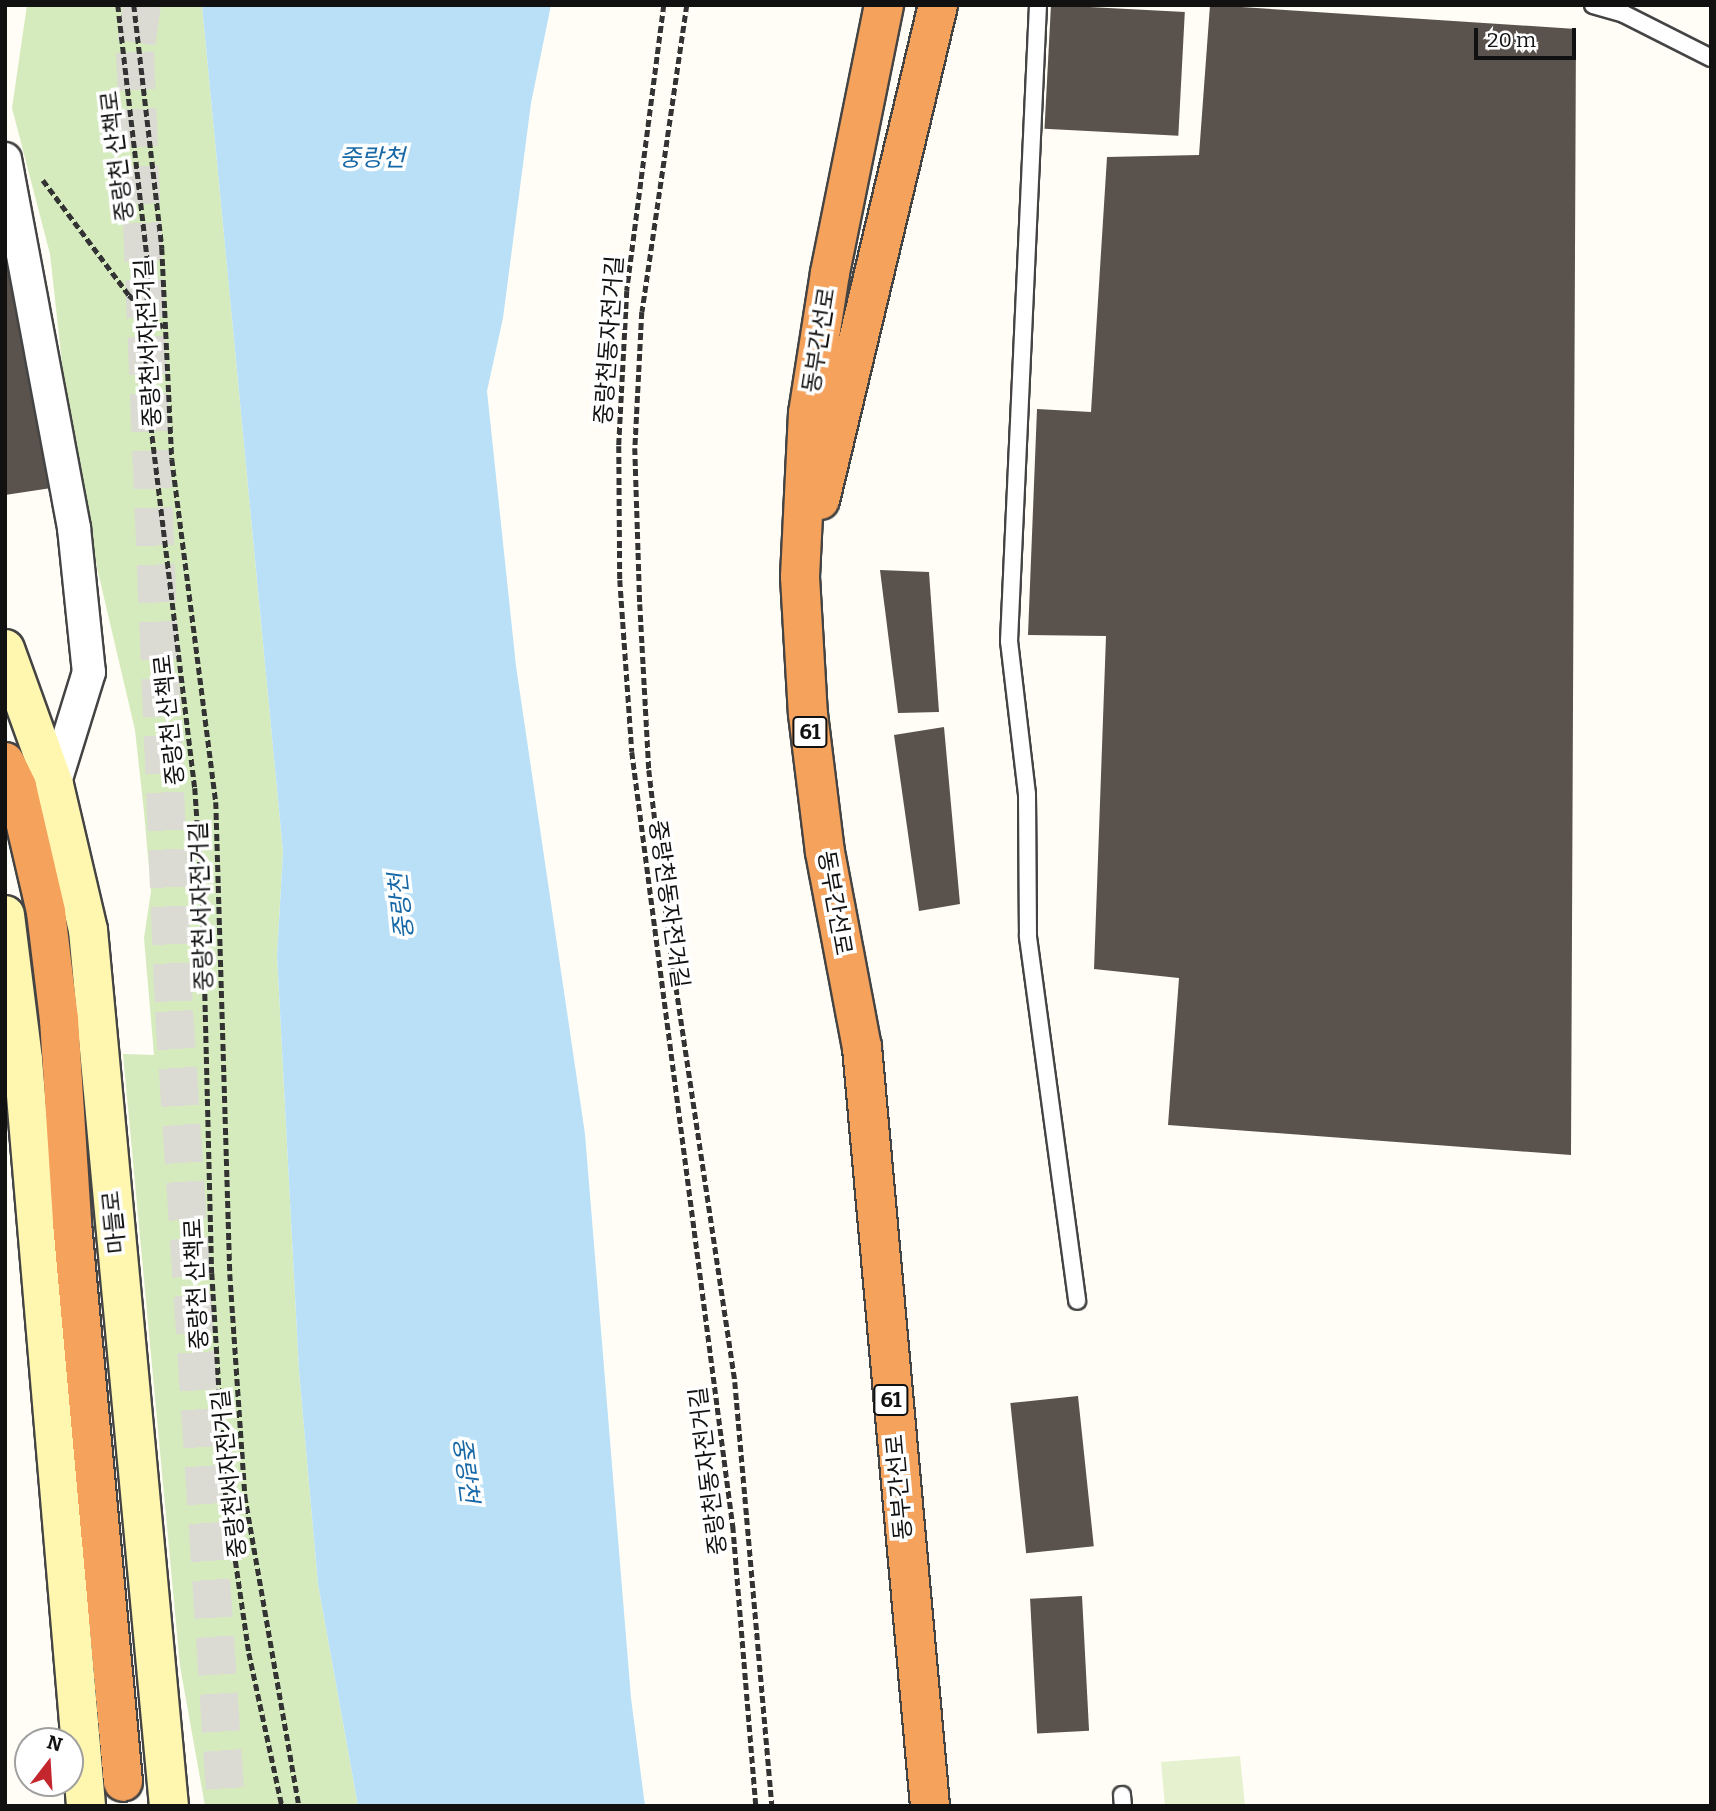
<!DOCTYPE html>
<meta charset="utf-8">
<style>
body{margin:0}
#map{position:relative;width:1716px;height:1811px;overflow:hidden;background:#fffdf5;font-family:Bitter,"Noto Sans KR",serif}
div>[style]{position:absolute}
.green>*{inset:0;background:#d5ebbd}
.pitch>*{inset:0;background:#e6f2cf}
.water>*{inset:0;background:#b9e0f7}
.building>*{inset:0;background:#5a524d;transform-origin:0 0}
.highway-tunnel>*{height:38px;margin-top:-19px;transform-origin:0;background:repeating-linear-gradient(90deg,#dbdad3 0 38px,transparent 0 57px)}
.path>*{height:4.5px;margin-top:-2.25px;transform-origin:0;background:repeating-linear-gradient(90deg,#333 0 7px,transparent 0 10.5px)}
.roads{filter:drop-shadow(2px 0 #444) drop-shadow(-2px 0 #444) drop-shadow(0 2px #444) drop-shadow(0 -2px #444)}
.lane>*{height:16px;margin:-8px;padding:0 8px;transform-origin:8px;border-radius:8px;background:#fff}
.street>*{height:32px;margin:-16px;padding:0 16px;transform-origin:16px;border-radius:16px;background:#fff}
.secondary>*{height:38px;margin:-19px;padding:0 19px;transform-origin:19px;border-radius:19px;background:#fff6b0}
.highway>*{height:38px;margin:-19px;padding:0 19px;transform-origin:19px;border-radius:19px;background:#f5a25d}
span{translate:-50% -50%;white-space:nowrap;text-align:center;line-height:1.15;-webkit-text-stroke:7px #fff;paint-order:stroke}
.shield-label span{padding:2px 5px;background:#fff;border:2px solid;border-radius:5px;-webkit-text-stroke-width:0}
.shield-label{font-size:21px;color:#111;font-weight:700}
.street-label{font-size:23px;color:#111}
.water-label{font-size:24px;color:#1768a6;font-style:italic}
.frame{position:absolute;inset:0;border:7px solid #111;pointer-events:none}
.north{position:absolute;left:14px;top:1727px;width:70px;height:70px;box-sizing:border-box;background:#fff;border:2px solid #a0a0a0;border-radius:50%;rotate:17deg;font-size:19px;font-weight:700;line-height:28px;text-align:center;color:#111}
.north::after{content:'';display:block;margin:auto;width:24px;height:32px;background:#c4262e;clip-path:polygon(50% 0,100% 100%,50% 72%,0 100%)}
.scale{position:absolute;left:1474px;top:28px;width:102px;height:32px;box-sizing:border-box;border:4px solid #111;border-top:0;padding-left:9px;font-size:21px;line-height:24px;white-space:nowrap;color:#111;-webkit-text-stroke:5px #fff;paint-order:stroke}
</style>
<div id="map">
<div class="green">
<div style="clip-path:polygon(27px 5px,202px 5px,283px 852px,277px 955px,299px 1371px,318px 1584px,358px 1806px,205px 1806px,180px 1666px,123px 1054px,154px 1055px,144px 938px,151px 891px,144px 812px,135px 730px,98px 572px,64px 381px,50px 254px,12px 108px)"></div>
</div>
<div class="pitch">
<div style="clip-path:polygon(1240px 1756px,1245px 1806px,1165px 1806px,1161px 1762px)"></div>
</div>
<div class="water">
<div style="clip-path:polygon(202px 5px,551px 5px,531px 103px,503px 318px,487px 391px,516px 666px,585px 1134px,631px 1698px,645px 1806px,358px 1806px,318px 1584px,299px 1371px,277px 955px,283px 852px)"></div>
</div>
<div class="building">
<div style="left:1051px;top:5px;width:134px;height:124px;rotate:3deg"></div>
<div style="clip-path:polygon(1210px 5px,1576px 29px,1571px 1155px,1168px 1125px,1179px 978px,1094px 969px,1106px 636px,1028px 635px,1037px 409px,1091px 412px,1107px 157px,1199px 155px)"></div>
<div style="clip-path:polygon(21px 264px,58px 487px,5px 495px,5px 267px)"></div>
<div style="clip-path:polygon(880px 570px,929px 572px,939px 712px,898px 713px)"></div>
<div style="clip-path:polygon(944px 727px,960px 904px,919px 911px,894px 735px)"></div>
<div style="left:1078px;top:1396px;width:151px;height:68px;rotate:84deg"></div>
<div style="left:1082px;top:1596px;width:135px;height:52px;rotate:87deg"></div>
</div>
<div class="highway-tunnel">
<div style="left:142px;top:5px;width:48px;rotate:98.5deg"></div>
<div style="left:135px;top:52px;width:960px;rotate:87.67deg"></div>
<div style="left:174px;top:1011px;width:797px;rotate:86.26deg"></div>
</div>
<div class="path">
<div style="left:118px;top:5px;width:260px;rotate:83.4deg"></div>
<div style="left:148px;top:263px;width:121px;rotate:90.9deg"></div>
<div style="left:146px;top:384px;width:407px;rotate:83.1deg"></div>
<div style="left:195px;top:788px;width:122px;rotate:86.2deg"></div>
<div style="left:203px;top:910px;width:363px;rotate:88.6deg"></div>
<div style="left:212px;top:1273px;width:215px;rotate:86.5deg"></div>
<div style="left:225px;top:1488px;width:167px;rotate:81.7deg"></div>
<div style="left:249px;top:1653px;width:157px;rotate:77.8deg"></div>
<div style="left:134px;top:5px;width:245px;rotate:83.4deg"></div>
<div style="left:162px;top:248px;width:211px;rotate:87.3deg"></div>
<div style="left:172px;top:459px;width:346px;rotate:82.7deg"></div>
<div style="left:216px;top:802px;width:472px;rotate:88.3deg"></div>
<div style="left:230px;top:1274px;width:223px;rotate:86.1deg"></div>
<div style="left:245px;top:1496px;width:315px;rotate:80.1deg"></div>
<div style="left:664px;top:5px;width:288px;rotate:97.4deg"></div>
<div style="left:627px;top:291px;width:155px;rotate:93deg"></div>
<div style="left:619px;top:446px;width:134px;rotate:89.6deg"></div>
<div style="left:620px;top:580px;width:172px;rotate:86deg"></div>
<div style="left:632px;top:752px;width:781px;rotate:82.57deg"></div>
<div style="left:733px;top:1526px;width:281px;rotate:85.3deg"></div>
<div style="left:687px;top:5px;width:310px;rotate:98.3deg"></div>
<div style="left:642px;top:312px;width:136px;rotate:92.9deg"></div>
<div style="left:635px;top:448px;width:156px;rotate:88.2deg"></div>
<div style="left:640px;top:604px;width:166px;rotate:86.9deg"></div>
<div style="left:649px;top:770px;width:177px;rotate:83.2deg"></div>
<div style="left:670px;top:946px;width:441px;rotate:81.5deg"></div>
<div style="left:735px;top:1382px;width:426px;rotate:85deg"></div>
<div style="left:43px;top:180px;width:144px;rotate:53.2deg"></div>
<div style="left:129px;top:295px;width:47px;rotate:43.3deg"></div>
</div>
<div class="roads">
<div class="lane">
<div style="left:1038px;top:5px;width:637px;rotate:92.61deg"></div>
<div style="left:1009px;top:641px;width:154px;rotate:83.3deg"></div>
<div style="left:1027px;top:794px;width:143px;rotate:89.6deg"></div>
<div style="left:1028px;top:937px;width:367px;rotate:82.3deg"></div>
<div style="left:1593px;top:5px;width:32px;rotate:16deg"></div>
<div style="left:1624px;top:14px;width:97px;rotate:26.8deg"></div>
<div style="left:1122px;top:1795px;width:11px;rotate:85deg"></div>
</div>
<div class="street">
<div style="left:5px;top:159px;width:375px;rotate:79.4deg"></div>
<div style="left:74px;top:528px;width:145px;rotate:84.1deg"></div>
<div style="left:89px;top:672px;width:118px;rotate:107.2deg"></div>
</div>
<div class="secondary">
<div style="left:5px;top:649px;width:145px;rotate:70.2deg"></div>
<div style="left:54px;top:785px;width:149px;rotate:76.8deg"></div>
<div style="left:88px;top:930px;width:880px;rotate:84.72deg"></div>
<div style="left:5px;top:915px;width:146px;rotate:82.9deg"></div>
<div style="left:23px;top:1060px;width:749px;rotate:85.17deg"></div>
</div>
<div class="highway">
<div style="left:884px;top:5px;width:273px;rotate:101.4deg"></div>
<div style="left:830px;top:273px;width:142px;rotate:98.9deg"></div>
<div style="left:808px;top:413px;width:164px;rotate:92.8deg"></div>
<div style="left:800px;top:577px;width:137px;rotate:86.7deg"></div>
<div style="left:808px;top:714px;width:139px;rotate:83deg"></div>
<div style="left:825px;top:852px;width:198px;rotate:79.3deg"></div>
<div style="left:862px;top:1047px;width:762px;rotate:84.88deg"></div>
<div style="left:820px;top:500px;width:509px;rotate:-76.59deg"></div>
<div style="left:5px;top:762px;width:28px;rotate:64deg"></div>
<div style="left:17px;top:787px;width:128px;rotate:76.9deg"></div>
<div style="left:46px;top:912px;width:109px;rotate:83.1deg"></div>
<div style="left:59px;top:1020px;width:203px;rotate:86.3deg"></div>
<div style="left:72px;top:1223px;width:561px;rotate:84.79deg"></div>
</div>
</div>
<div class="shield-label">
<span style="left:810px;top:732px">61</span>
<span style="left:891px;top:1400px">61</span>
</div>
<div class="street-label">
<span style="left:117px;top:156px;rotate:-97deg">중랑천 산책로</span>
<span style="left:609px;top:340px;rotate:-86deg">중랑천동자전거길</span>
<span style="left:819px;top:340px;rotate:-81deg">동부간선로</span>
<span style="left:148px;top:343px;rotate:-93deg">중랑천서자전거길</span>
<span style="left:169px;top:720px;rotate:-96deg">중랑천 산책로</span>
<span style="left:835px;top:903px;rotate:80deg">동부간선로</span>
<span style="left:669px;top:904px;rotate:82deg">중랑천동자전거길</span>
<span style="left:201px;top:906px;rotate:-92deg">중랑천서자전거길</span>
<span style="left:114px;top:1222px;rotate:-96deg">마들로</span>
<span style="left:196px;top:1284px;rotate:-93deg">중랑천 산책로</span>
<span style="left:708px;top:1471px;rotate:-97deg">중랑천동자전거길</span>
<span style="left:229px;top:1474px;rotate:-96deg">중랑천서자전거길</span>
<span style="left:899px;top:1487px;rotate:-95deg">동부간선로</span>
</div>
<div class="water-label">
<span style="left:372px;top:159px">중랑천</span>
<span style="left:402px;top:906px;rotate:-96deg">중랑천</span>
<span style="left:465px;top:1470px;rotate:83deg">중랑천</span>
</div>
<div class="frame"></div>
<div class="north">N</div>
<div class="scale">20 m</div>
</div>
